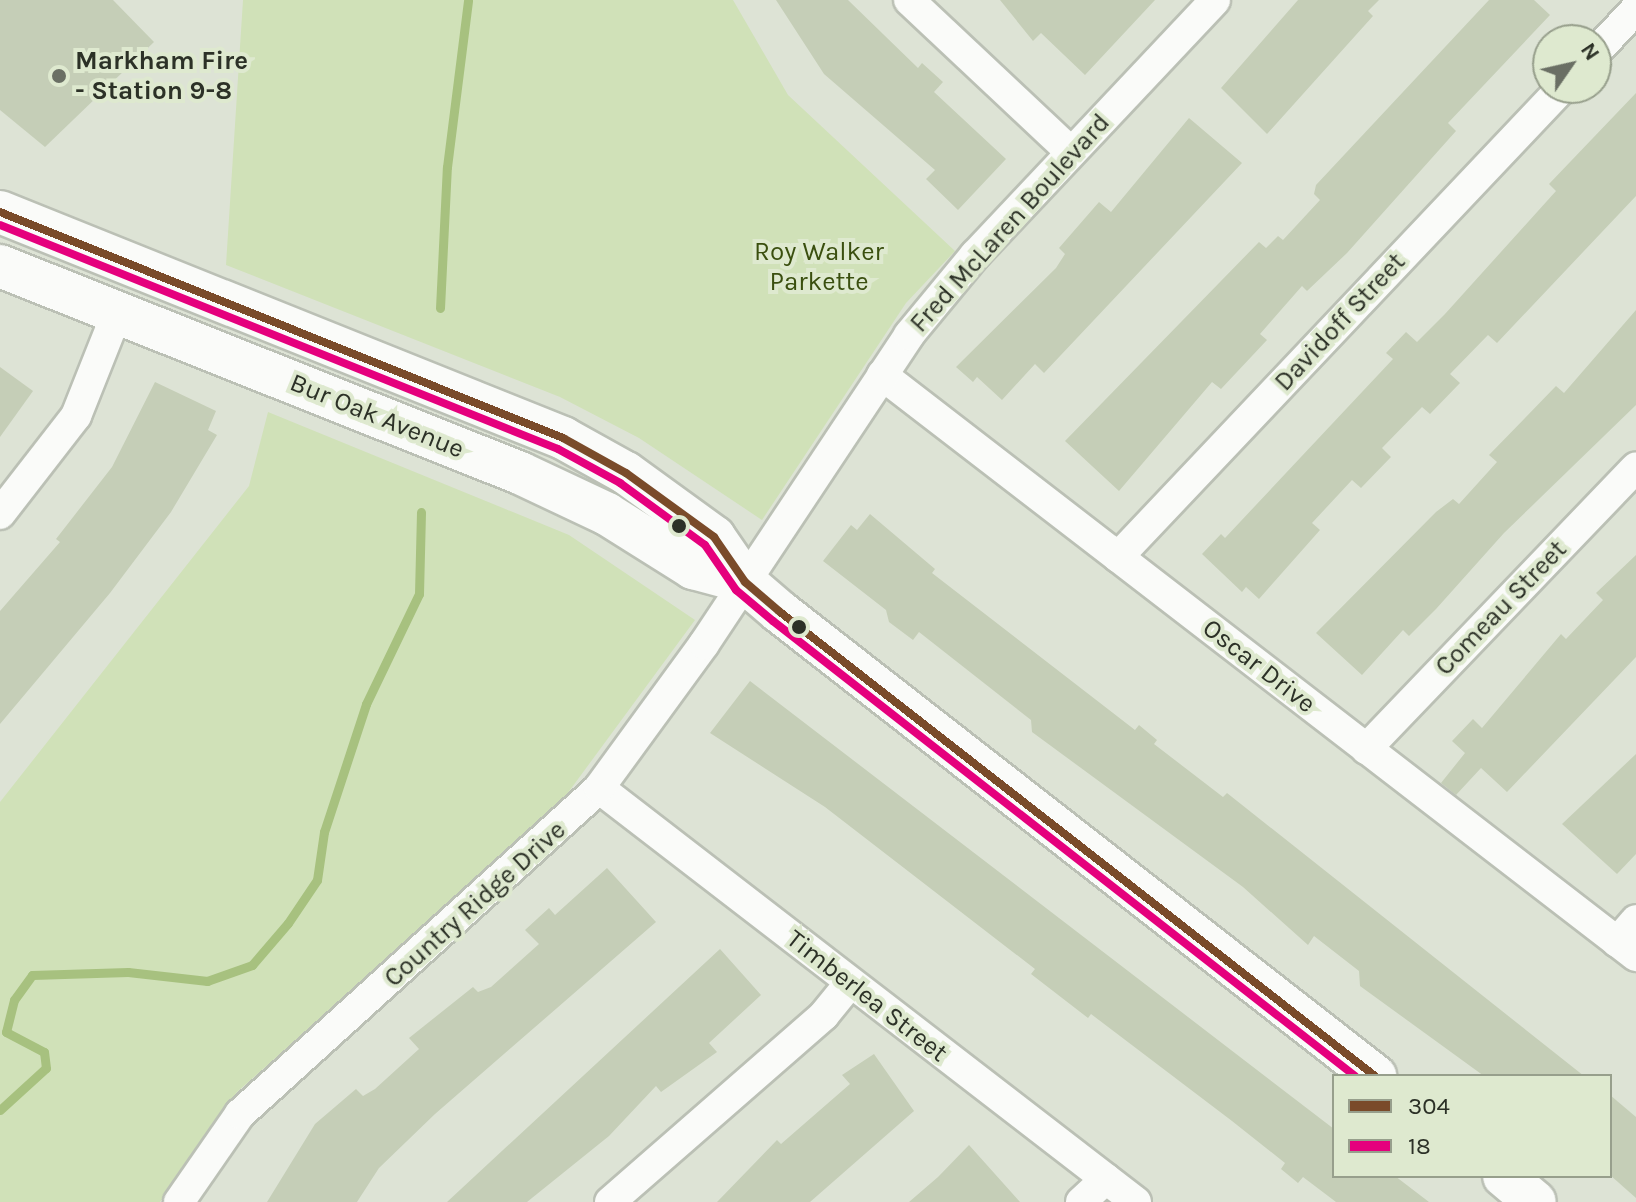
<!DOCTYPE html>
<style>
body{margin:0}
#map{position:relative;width:1636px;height:1202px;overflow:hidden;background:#dde3d5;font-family:Karla,sans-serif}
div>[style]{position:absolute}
.green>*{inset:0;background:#d0e1b8}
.stream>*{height:9px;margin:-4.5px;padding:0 4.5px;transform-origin:4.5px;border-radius:4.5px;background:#a7c17f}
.building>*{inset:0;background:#c5ceb7}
.roads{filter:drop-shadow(2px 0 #bbc0b5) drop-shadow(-2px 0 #bbc0b5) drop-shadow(0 2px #bbc0b5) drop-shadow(0 -2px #bbc0b5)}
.street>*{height:30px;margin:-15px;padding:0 15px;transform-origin:15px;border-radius:15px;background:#fafbf9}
.secondary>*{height:42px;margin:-21px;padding:0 21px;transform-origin:21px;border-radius:21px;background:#fafbf9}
.bus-1>*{height:8px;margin:-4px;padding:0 4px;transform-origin:4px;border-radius:4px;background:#7a4b2a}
.bus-2>*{height:8px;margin:-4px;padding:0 4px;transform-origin:4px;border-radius:4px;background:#e5007d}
.dots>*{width:22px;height:22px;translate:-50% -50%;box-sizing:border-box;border:4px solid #dee9cf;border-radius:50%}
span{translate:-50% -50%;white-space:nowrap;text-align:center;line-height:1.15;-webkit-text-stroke:8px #dee9cf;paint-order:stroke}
.poi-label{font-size:26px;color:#2c3127;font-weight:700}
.left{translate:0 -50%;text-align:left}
.street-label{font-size:26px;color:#2c3127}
.park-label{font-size:26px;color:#3a4f0f}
.legend{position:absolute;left:1332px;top:1074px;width:280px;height:104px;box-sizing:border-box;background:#dee9cf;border:2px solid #979f8c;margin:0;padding:10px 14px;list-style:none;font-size:24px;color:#2c3127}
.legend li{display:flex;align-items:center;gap:16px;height:40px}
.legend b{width:40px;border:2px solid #979f8c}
.north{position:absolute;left:1532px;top:24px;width:80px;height:80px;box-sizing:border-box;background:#dee9cf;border:2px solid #979f8c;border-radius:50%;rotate:56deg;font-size:22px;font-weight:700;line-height:32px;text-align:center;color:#2c3127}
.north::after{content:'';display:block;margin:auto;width:28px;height:36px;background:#6a6f64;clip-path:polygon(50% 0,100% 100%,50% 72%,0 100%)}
</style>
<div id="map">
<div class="green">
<div style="clip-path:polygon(243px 0,733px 0,788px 95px,955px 251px,906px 303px,762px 520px,639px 438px,560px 397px,226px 265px)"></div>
<div style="clip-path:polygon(268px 412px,569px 535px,695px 620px,556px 809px,237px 1092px,160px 1202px,0 1202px,0 802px,249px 486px)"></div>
</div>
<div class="stream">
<div style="left:440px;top:308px;width:141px;rotate:-87.2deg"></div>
<div style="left:447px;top:167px;width:168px;rotate:-82.8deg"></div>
<div style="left:0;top:1110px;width:62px;rotate:-42.4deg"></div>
<div style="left:46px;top:1068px;width:16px;rotate:-97deg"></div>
<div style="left:44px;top:1052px;width:43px;rotate:-152.2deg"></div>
<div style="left:6px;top:1032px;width:33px;rotate:-76deg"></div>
<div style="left:14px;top:1000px;width:31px;rotate:-54deg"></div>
<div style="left:32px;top:975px;width:96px;rotate:-1.8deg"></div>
<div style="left:128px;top:972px;width:80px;rotate:6.5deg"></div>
<div style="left:207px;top:981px;width:48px;rotate:-19.6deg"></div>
<div style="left:252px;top:965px;width:55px;rotate:-49.4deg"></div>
<div style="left:288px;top:923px;width:52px;rotate:-56deg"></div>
<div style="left:317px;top:880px;width:49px;rotate:-81.7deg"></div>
<div style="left:324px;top:832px;width:135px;rotate:-71.8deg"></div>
<div style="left:366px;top:704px;width:122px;rotate:-64.3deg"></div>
<div style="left:419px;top:594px;width:82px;rotate:-88.6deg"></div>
</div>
<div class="building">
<div style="clip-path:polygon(0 0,113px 0,154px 42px,45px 147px,0 110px)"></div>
<div style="clip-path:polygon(776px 0,848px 0,918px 68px,922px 63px,943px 82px,934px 92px,1006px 159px,958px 210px,926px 179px,935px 170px,824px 74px)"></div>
<div style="clip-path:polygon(1000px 0,1155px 0,1085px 75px,1041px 33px,1033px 41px)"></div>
<div style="clip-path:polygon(1298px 0,1379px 0,1368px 11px,1373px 16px,1267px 134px,1221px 88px)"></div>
<div style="clip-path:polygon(1489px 0,1534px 0,1550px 15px,1448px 123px,1456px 131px,1347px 253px,1307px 291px,1302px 286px,1260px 334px,1267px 340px,1221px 389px,1212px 382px,1119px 491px,1065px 441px,1259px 242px,1266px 248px,1278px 236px,1283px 240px,1320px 200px,1314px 194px,1316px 185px)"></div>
<div style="clip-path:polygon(1636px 93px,1636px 196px,1497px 343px,1488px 335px,1450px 374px,1460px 383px,1430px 414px,1422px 407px,1382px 448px,1391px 457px,1361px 488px,1352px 480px,1312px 523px,1320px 530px,1259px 599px,1246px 587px,1242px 592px,1202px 554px,1221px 534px,1225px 538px,1393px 359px,1386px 353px,1406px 332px,1417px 342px,1445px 314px,1556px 191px,1549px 184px)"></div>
<div style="clip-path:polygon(1189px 118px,1242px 163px,1044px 373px,1035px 364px,1002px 400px,977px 377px,973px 382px,956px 367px,1056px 268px,1065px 254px,1059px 248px,1099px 202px,1111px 212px)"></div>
<div style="clip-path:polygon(1636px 310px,1636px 405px,1504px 533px,1436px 609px,1409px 636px,1403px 630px,1362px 675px,1316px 633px,1436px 512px,1453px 499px,1459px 504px,1497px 462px,1489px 455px,1556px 386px,1564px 393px)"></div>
<div style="clip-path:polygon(0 367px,33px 391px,0 437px)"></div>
<div style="clip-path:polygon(155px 382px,216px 411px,208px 430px,217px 435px,171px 512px,110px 593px,0 724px,0 611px,60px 542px,56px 539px,112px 467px)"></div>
<div style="clip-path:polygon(870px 514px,935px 569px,932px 573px,1135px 730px,1139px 725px,1157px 740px,1154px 744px,1223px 797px,1227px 793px,1584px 1076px,1484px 1076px,1360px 986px,1359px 971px,1314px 936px,1308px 945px,1243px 887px,1032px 732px,1031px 720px,919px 632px,913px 640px,889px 622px,886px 610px,823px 561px,851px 525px,857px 530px)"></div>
<div style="clip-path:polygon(1636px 555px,1636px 657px,1507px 792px,1481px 768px,1456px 795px,1441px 783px,1465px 753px,1452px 741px,1473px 719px,1482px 728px,1561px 634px,1566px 639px,1603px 600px,1596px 593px)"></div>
<div style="clip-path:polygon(750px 681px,1334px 1129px,1334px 1176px,1395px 1176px,1429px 1202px,1336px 1202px,1303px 1177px,1298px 1183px,1281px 1169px,1285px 1163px,1232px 1121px,1091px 1014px,1088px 1018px,1031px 974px,1035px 969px,825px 807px,710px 733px)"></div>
<div style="clip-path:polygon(1636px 754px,1636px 854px,1617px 874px,1562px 824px)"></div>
<div style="clip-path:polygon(607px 868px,656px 922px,435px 1114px,379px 1168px,357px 1202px,267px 1202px,315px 1124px,356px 1089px,363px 1096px,375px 1089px,419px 1049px,409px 1038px,473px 987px,478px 992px,491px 987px,539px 944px,525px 930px,549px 908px,555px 915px)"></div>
<div style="clip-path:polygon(720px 949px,761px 995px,709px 1043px,717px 1052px,661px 1092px,656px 1086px,609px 1136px,527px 1202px,447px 1202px)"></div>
<div style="clip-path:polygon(874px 1054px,914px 1111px,810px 1202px,717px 1202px,777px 1140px,781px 1144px,850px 1084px,842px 1075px)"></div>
<div style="clip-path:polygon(1610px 1095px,1636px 1117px,1636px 1198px,1610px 1175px)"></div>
<div style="clip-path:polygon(969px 1145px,1020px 1202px,909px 1202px,938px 1177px)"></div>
</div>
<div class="roads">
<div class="street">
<div style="left:909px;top:0;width:222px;rotate:43.2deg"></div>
<div style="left:1596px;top:52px;width:59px;rotate:-47.1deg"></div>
<div style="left:882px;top:375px;width:952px;rotate:37.62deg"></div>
<div style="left:0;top:514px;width:124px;rotate:-52.2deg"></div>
<div style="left:76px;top:416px;width:111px;rotate:-68.3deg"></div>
<div style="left:1118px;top:557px;width:646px;rotate:-46.57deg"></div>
<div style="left:1366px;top:749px;width:390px;rotate:-46.2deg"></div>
<div style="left:599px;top:788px;width:678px;rotate:37.63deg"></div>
<div style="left:1617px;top:942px;width:29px;rotate:-49deg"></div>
<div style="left:179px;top:1202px;width:107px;rotate:-55.3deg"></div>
<div style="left:240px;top:1114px;width:485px;rotate:-42.2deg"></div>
<div style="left:599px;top:788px;width:178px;rotate:-53.9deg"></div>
<div style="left:704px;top:644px;width:371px;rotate:-56.4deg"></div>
<div style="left:909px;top:335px;width:104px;rotate:-50.5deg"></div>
<div style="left:975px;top:255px;width:350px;rotate:-46.7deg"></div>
<div style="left:610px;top:1202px;width:284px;rotate:-41.1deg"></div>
<div style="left:824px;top:1015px;width:41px;rotate:-50.9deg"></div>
<div style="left:1081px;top:1202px;width:34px;rotate:-43deg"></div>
</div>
<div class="secondary">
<div style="left:0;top:212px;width:607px;rotate:21.87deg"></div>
<div style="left:563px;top:438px;width:72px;rotate:29.1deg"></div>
<div style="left:626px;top:473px;width:109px;rotate:36deg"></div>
<div style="left:714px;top:537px;width:55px;rotate:55.4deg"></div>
<div style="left:745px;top:582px;width:46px;rotate:40.6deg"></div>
<div style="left:780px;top:612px;width:755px;rotate:37.95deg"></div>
<div style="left:0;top:266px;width:560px;rotate:21.71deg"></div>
<div style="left:520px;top:473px;width:96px;rotate:25.2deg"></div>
<div style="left:607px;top:514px;width:102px;rotate:32.1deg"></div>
<div style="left:693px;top:568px;width:54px;rotate:15.1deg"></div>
<div style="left:1504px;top:1176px;width:40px;rotate:40deg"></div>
</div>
</div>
<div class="bus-1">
<div style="left:0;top:212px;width:607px;rotate:21.87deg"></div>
<div style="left:563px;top:438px;width:72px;rotate:29.1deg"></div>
<div style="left:626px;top:473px;width:109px;rotate:36deg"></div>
<div style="left:714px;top:537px;width:55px;rotate:55.4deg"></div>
<div style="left:745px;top:582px;width:46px;rotate:40.6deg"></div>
<div style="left:780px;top:612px;width:755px;rotate:37.95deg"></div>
</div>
<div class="bus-2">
<div style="left:0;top:225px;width:601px;rotate:21.87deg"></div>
<div style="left:558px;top:449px;width:71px;rotate:28.7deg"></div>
<div style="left:620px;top:483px;width:105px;rotate:36.1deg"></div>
<div style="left:705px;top:545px;width:55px;rotate:55.4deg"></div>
<div style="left:736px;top:590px;width:48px;rotate:40deg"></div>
<div style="left:773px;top:621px;width:739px;rotate:38.02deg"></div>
</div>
<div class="dots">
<div style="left:59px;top:76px;background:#6a6f64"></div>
<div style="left:679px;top:526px;background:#2c3127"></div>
<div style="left:799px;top:627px;background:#2c3127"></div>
</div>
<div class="poi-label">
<span class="left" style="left:75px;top:76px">Markham Fire<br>- Station 9-8</span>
</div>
<div class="street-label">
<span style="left:1010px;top:223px;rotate:-48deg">Fred McLaren Boulevard</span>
<span style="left:1340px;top:322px;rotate:-47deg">Davidoff Street</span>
<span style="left:377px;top:416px;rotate:22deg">Bur Oak Avenue</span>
<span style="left:1501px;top:608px;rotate:-46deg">Comeau Street</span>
<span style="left:1259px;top:666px;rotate:38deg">Oscar Drive</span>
<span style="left:475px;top:904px;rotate:-42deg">Country Ridge Drive</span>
<span style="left:867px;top:996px;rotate:38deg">Timberlea Street</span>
</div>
<div class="park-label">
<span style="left:819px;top:267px">Roy Walker<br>Parkette</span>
</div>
<ul class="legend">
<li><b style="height:10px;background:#7a4b2a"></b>304</li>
<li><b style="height:10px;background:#e5007d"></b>18</li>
</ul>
<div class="north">N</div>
</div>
